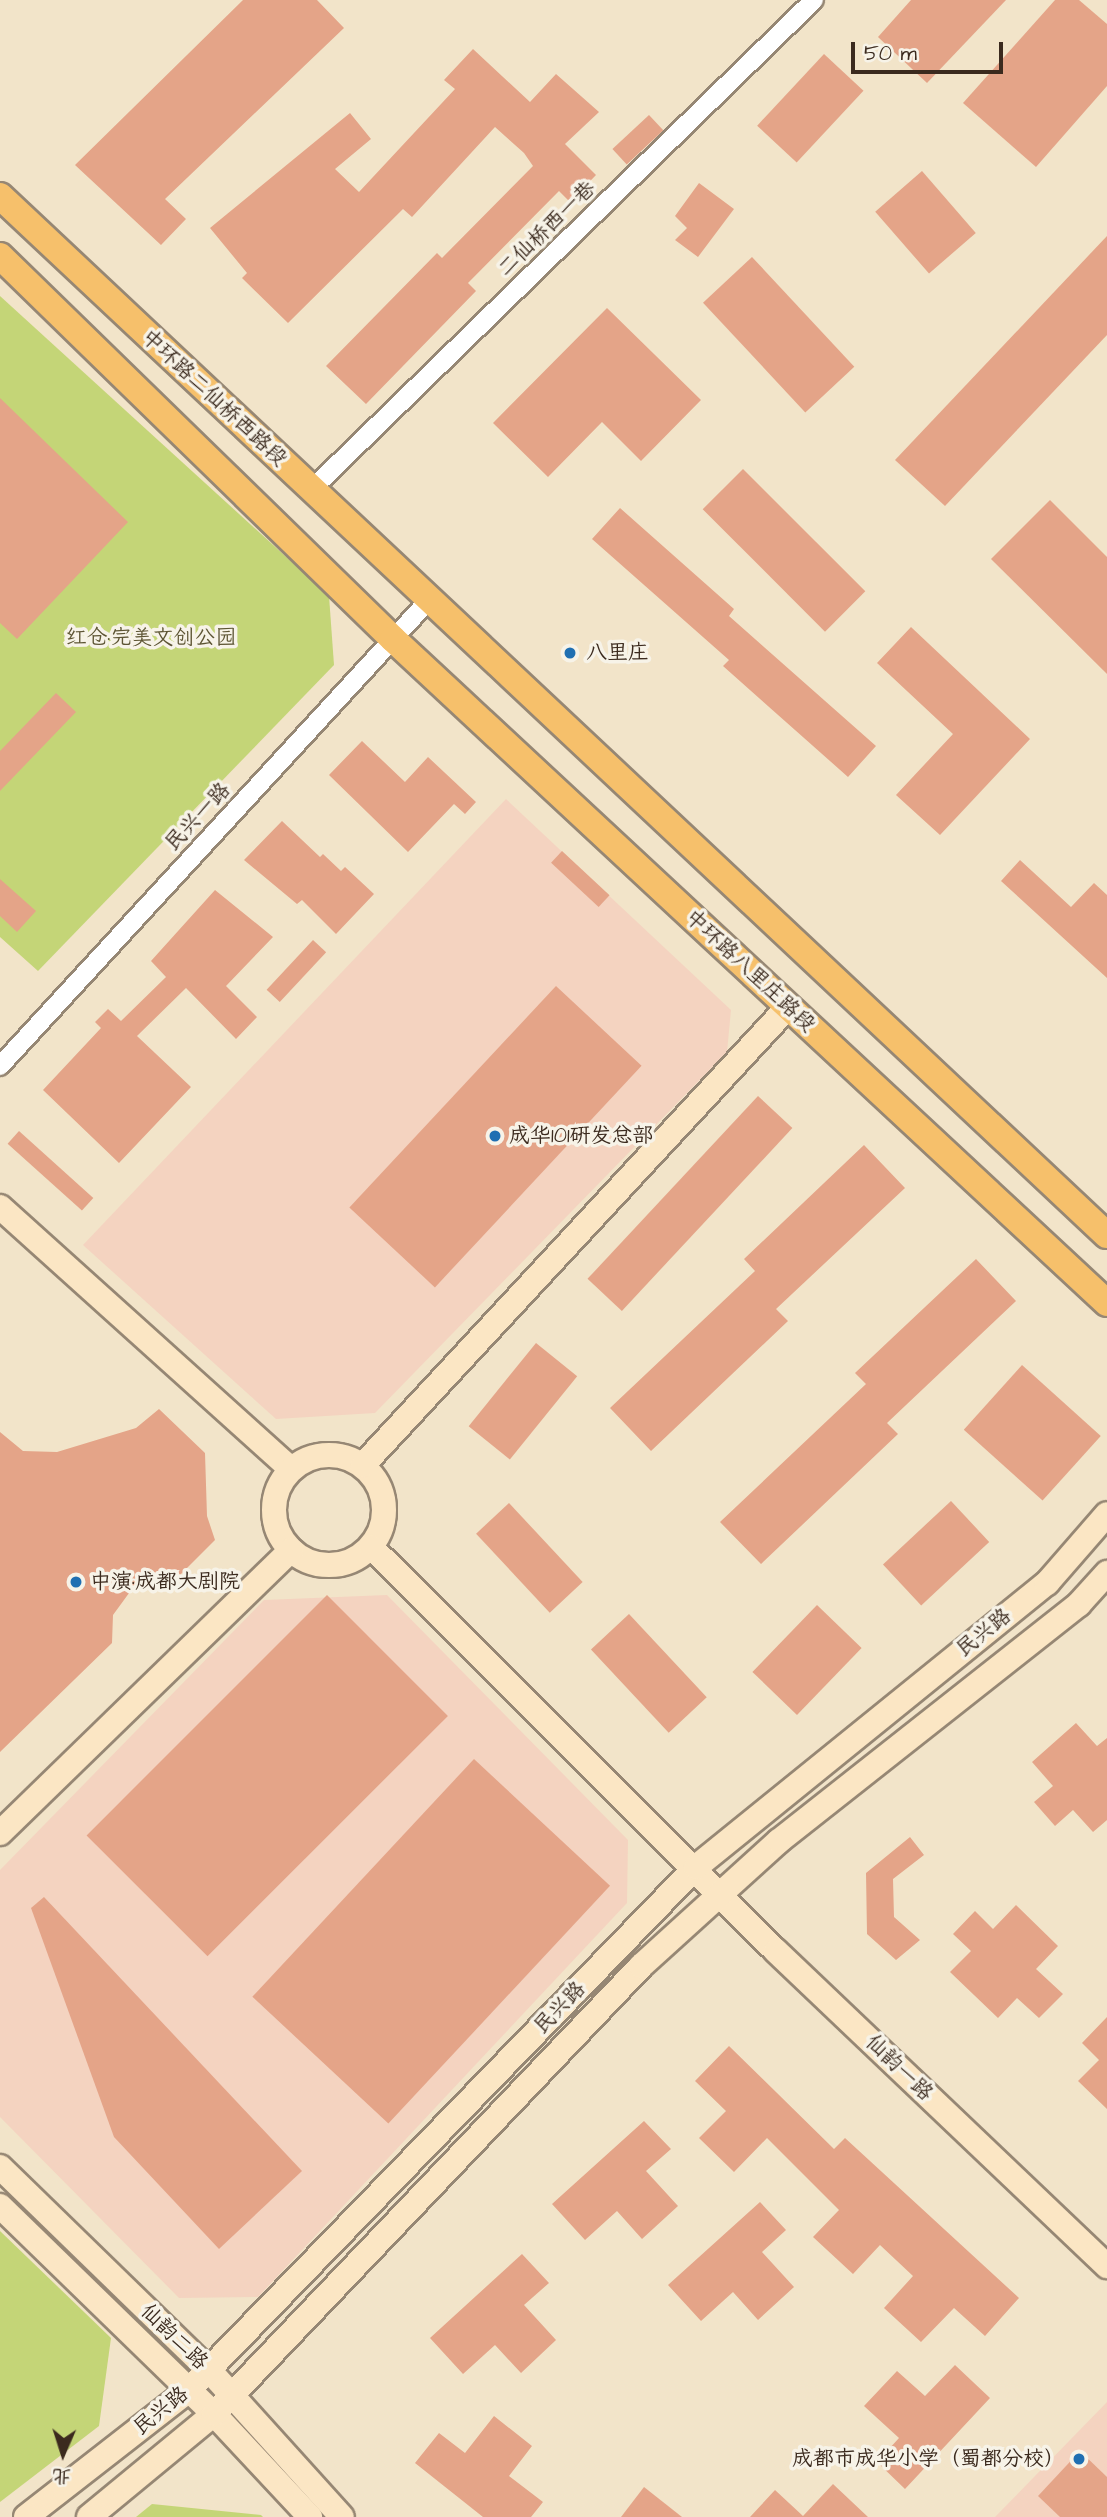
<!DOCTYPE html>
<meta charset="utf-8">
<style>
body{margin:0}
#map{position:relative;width:1107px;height:2517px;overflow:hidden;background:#f2e4c9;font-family:"Architects Daughter","LXGW WenKai TC",sans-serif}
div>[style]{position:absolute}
.built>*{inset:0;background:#f4d3c0}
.green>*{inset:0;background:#c4d577}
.building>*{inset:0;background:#e4a488;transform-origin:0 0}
.roads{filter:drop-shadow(2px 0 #968774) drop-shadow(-2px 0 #968774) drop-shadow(0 2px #968774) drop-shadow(0 -2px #968774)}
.street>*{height:18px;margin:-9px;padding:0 9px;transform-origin:9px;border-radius:9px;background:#fff}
.secondary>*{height:24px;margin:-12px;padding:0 12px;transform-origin:12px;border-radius:12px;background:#fbe6c4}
.secondary>.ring{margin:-12px;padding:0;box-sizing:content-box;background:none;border:24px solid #fbe6c4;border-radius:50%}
.primary>*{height:26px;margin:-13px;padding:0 13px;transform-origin:13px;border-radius:13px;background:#f6c06b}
.dots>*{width:19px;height:19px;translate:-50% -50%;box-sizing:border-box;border:4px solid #f7f3e8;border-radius:50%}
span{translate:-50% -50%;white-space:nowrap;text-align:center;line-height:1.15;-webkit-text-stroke:7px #f7f3e8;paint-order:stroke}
.street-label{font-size:21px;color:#3b2a1e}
.park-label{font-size:21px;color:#5d5534}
.poi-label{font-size:21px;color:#3b2a1e}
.left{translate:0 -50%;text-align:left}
.right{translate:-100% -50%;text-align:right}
.north{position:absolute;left:28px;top:2419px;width:70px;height:70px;-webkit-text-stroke:5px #f7f3e8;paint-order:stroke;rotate:183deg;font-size:19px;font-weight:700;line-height:28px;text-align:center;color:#3b2a1e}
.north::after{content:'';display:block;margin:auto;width:24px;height:32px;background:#3b2a1e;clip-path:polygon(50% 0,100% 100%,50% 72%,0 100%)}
.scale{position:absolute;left:851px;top:42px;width:152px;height:32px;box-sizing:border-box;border:4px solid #3b2a1e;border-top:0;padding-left:9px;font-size:21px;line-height:24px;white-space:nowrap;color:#3b2a1e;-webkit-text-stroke:5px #f7f3e8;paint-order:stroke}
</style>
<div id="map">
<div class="built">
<div style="clip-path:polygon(506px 799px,731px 1010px,727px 1052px,375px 1413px,276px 1419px,83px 1245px)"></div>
<div style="clip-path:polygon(387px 1595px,628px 1840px,627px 1903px,258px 2297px,179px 2298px,0 2117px,0 1870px,264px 1600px)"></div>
<div style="clip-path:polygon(1107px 2402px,1107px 2517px,995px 2517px)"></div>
</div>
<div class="green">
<div style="clip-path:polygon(0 296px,329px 596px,334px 665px,38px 971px,0 937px)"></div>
<div style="clip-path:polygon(0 2231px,111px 2338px,99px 2426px,0 2502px)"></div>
<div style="clip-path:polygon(152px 2504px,261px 2515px,263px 2517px,136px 2517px)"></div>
</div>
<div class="building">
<div style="clip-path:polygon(243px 0,317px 0,344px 28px,165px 199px,186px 219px,161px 245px,75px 165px)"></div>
<div style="clip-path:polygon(911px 0,1006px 0,927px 83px,878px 37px)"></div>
<div style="clip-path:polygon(1055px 0,1079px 0,1107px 24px,1107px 86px,1036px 167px,963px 103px)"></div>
<div style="clip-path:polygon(473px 49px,530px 102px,556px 74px,599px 112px,565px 144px,596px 175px,570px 202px,559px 191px,468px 283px,476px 291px,366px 404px,326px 366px,437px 253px,442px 258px,533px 166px,524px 153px,495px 127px,412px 217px,403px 209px,288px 323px,242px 278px,247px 273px,210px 228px,350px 113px,371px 139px,335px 169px,359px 192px,455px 89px,444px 80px)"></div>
<div style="left:824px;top:54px;width:54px;height:98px;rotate:43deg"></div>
<div style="left:649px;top:115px;width:21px;height:50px;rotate:47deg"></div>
<div style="left:922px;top:171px;width:82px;height:62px;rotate:49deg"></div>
<div style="clip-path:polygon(699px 183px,734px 209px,698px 257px,675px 240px,687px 228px,675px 216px)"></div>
<div style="clip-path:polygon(1107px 236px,1107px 335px,945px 506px,895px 460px)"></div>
<div style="left:752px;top:257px;width:150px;height:67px;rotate:47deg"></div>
<div style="clip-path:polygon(607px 308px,701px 400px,641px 461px,602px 422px,548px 477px,493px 423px)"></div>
<div style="clip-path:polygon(0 398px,128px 522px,17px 639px,0 623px)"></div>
<div style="left:743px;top:469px;width:173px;height:57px;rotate:45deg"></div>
<div style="clip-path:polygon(1050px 500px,1107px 557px,1107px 674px,991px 559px)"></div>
<div style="clip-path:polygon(620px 508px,734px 609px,729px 616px,876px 746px,848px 777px,723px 666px,729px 660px,592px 539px)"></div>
<div style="clip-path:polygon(911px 627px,1030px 739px,940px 835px,896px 795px,953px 734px,877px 663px)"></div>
<div style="clip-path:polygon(56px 693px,76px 712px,0 791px,0 751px)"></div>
<div style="clip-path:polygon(362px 741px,405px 782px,428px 757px,476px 802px,465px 814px,454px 804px,408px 852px,329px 775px)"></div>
<div style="clip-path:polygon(282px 821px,320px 857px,323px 854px,341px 871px,345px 867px,374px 894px,336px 934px,302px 900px,297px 904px,244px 860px)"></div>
<div style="left:562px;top:851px;width:65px;height:16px;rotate:43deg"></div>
<div style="clip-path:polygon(1020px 860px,1071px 907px,1094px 883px,1107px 895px,1107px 978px,1001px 881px)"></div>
<div style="clip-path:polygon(0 879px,36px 911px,17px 932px,0 916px)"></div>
<div style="clip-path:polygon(215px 890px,273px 937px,226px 986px,257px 1017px,236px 1039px,186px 988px,137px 1036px,191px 1087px,119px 1163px,43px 1090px,101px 1028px,95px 1022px,108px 1009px,121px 1021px,166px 977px,151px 961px)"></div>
<div style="left:313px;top:940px;width:18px;height:68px;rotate:43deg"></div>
<div style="left:556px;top:986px;width:117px;height:303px;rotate:43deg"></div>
<div style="left:758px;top:1096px;width:47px;height:250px;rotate:43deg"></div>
<div style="left:19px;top:1131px;width:100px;height:17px;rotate:42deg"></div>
<div style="clip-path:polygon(864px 1145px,905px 1188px,776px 1309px,788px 1321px,651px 1451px,610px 1408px,755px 1271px,744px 1259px)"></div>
<div style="clip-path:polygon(976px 1259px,1016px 1301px,887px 1423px,898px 1434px,761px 1564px,720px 1522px,866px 1384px,855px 1373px)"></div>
<div style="left:536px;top:1343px;width:53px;height:107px;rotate:39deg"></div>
<div style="left:1022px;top:1365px;width:106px;height:87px;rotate:42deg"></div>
<div style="clip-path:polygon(159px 1409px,205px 1453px,207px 1516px,215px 1540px,177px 1578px,132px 1589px,113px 1615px,112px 1643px,0 1752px,0 1432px,23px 1451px,57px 1452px,136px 1428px)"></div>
<div style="left:951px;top:1501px;width:56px;height:93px;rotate:47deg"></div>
<div style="left:509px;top:1503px;width:108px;height:45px;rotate:47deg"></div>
<div style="left:327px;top:1595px;width:171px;height:340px;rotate:45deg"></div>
<div style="left:817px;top:1605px;width:62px;height:93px;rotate:44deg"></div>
<div style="left:629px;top:1614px;width:114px;height:52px;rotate:47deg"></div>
<div style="clip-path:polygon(1076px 1723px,1097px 1746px,1107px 1738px,1107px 1820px,1093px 1832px,1073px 1810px,1055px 1826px,1034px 1802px,1053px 1786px,1032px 1762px)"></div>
<div style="left:474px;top:1759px;width:186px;height:325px;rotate:43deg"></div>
<div style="clip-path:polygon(910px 1837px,924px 1855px,893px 1879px,894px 1917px,920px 1940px,896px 1960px,867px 1934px,866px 1873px)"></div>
<div style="clip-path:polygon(44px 1897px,302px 2171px,219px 2249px,114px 2137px,31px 1908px)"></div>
<div style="clip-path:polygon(1016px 1905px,1058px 1946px,1036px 1969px,1063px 1994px,1039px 2018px,1017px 1998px,998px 2018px,950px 1972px,971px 1951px,953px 1934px,975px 1911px,993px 1929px)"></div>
<div style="clip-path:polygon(1107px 2017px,1107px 2109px,1078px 2081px,1099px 2060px,1082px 2043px)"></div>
<div style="clip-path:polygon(729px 2046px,834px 2149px,845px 2138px,1019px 2298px,985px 2336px,954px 2308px,921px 2342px,884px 2308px,913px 2276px,880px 2245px,853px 2274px,813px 2237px,839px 2210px,767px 2138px,734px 2172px,699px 2138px,726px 2111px,695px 2081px)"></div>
<div style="clip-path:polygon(644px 2121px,671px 2149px,646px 2171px,678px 2206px,642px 2239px,617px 2211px,585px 2240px,552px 2204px)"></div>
<div style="clip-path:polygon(760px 2202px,786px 2230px,762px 2252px,794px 2287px,758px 2320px,733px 2292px,701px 2321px,668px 2285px)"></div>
<div style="clip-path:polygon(522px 2254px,549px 2283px,524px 2305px,556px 2340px,521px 2373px,495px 2345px,463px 2374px,430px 2338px)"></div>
<div style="clip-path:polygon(955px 2365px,990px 2398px,905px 2489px,877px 2462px,899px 2438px,864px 2406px,897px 2371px,925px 2396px)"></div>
<div style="clip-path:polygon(494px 2416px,532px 2446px,509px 2476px,543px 2502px,531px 2517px,483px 2517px,415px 2463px,439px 2433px,465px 2453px)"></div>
<div style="clip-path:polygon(1080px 2451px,1107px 2477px,1107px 2517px,1060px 2517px,1038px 2496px)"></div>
<div style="clip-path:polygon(833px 2484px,868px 2517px,750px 2517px,775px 2490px,803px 2516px)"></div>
<div style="clip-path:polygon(644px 2487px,682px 2517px,621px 2517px)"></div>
</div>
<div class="roads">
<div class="street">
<div style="left:311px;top:490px;width:702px;rotate:-44.25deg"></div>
<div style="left:0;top:1066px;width:633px;rotate:-47.37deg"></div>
</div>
<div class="secondary">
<div style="left:0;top:1207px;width:392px;rotate:42deg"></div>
<div class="ring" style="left:274px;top:1455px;width:86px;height:86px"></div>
<div style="left:363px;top:1465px;width:625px;rotate:-47.14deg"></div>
<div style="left:371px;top:1547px;width:572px;rotate:44.93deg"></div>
<div style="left:776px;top:1951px;width:457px;rotate:43.6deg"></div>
<div style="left:0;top:1833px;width:406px;rotate:-44.2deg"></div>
<div style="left:0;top:2167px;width:291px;rotate:44.2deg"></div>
<div style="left:209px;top:2370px;width:198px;rotate:47.9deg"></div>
<div style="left:0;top:2206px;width:298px;rotate:44.2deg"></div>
<div style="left:214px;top:2414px;width:141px;rotate:47deg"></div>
<div style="left:26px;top:2517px;width:207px;rotate:-37.9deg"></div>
<div style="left:189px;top:2390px;width:728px;rotate:-45.89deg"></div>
<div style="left:696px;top:1867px;width:452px;rotate:-39deg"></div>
<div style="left:1047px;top:1583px;width:91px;rotate:-49deg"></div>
<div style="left:89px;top:2517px;width:162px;rotate:-39.5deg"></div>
<div style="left:214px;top:2414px;width:619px;rotate:-46.37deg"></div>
<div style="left:641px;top:1966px;width:186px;rotate:-42.2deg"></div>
<div style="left:779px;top:1841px;width:382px;rotate:-38.3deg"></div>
<div style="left:1079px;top:1604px;width:42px;rotate:-47.9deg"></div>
</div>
<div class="primary">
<div style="left:0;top:196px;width:1518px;rotate:43.19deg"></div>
<div style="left:0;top:256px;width:549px;rotate:44.26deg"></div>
<div style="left:393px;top:639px;width:975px;rotate:42.92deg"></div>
</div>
</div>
<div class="dots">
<div style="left:570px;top:653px;background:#1f6fb2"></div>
<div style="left:495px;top:1136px;background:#1f6fb2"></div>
<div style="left:76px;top:1582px;background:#1f6fb2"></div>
<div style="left:1079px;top:2459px;background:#1f6fb2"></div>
</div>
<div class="street-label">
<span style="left:547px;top:229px;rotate:-44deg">二仙桥西一巷</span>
<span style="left:214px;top:398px;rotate:43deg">中环路二仙桥西路段</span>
<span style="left:198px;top:817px;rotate:-47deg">民兴一路</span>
<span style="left:750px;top:971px;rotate:43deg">中环路八里庄路段</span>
<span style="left:984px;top:1633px;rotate:-39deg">民兴路</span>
<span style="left:560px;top:2008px;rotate:-46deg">民兴路</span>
<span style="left:899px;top:2068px;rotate:44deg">仙韵一路</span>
<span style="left:174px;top:2337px;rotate:44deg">仙韵二路</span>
<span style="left:161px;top:2411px;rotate:-39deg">民兴路</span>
</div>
<div class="park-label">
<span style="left:151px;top:638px">红仓·完美文创公园</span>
</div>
<div class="poi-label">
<span class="left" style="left:586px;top:653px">八里庄</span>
<span class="left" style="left:509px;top:1136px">成华101研发总部</span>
<span class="left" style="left:90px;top:1582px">中演·成都大剧院</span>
<span class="right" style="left:1065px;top:2459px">成都市成华小学（蜀都分校）</span>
</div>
<div class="north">北</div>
<div class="scale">50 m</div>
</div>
